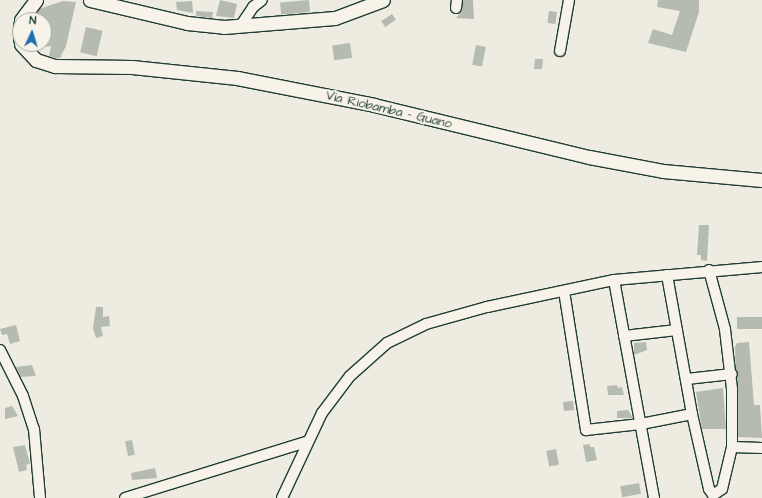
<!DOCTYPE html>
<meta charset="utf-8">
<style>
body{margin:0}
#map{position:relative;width:762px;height:498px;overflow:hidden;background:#eeece1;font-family:"Architects Daughter",sans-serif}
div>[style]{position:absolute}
.building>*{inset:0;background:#b5bbb0;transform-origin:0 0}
.roads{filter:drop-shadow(1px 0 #1f3d34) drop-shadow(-1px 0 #1f3d34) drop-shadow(0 1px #1f3d34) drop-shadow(0 -1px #1f3d34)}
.minor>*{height:10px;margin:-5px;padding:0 5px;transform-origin:5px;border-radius:5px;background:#f7f3e8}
.major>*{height:13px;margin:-6.5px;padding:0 6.5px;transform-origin:6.5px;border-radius:6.5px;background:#f7f3e8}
span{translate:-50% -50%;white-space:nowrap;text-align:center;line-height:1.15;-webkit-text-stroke:4px #f7f3e8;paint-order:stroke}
.street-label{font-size:13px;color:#1f3d34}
.north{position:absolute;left:12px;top:12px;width:40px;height:40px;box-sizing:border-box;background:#f7f3e8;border:1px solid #a1aaa0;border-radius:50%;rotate:4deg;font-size:11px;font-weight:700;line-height:16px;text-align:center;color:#1f3d34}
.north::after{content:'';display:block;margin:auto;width:14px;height:18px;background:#1f6fb2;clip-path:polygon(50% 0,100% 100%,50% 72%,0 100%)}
</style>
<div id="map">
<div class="building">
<div style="clip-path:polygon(220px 0,237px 4px,234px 18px,216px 16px)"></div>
<div style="left:309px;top:0;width:12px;height:29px;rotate:85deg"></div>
<div style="clip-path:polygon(463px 0,473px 0,474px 19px,456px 18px,461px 12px)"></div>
<div style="clip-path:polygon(658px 0,699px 0,699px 12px,686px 52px,648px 43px,653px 29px,672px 35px,680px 11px,657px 7px)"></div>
<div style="clip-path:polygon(63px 1px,76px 2px,66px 46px,60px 58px,56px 58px,49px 56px,51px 46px,44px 47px,44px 20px,33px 20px,39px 9px)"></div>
<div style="clip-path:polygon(192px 1px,193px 13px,177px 10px,176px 2px)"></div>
<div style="clip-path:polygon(196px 11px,213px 12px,212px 18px,196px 16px)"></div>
<div style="left:549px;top:11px;width:8px;height:12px;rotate:7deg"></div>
<div style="left:392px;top:14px;width:7px;height:13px;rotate:56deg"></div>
<div style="left:86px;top:27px;width:17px;height:26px;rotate:13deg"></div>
<div style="left:350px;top:43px;width:15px;height:18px;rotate:82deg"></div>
<div style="left:476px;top:45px;width:10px;height:20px;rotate:11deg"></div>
<div style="clip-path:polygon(535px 59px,543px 59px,542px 69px,534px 69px)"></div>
<div style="clip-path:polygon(699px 225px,709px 225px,707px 261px,701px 260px,701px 255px,697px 255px)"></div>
<div style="clip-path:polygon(96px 307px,103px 307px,103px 317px,109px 316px,110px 326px,101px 327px,103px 336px,96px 338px,93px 328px)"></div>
<div style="left:762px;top:317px;width:12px;height:25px;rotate:90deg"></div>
<div style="clip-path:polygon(16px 325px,20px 341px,10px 344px,7px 334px,2px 335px,0 329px)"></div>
<div style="clip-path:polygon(646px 342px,647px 350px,634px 355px,634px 343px)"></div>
<div style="clip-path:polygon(749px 342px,754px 405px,760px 405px,762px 438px,738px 437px,735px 347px,737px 343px)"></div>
<div style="clip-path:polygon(32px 365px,36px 376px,21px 377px,16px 367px)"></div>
<div style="clip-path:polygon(617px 385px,618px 388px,622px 387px,624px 395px,608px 395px,607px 386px)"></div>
<div style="clip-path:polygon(723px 388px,726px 429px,702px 429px,696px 392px)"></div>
<div style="left:573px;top:401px;width:9px;height:10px;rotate:84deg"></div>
<div style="clip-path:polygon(12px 406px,18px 416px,5px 419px,5px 408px)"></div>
<div style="clip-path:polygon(628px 410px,633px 418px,617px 418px,617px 411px)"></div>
<div style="left:132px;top:440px;width:15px;height:7px;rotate:79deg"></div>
<div style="clip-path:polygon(590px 444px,590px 447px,594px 447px,597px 460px,586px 462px,583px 445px)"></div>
<div style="clip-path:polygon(25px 445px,30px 464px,26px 465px,27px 470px,19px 472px,13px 447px)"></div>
<div style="left:556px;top:449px;width:16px;height:10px;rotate:79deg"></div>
<div style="clip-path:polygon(155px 468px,157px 478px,132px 480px,131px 473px)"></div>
<div style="left:639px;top:483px;width:11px;height:19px;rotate:80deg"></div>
</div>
<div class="roads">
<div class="minor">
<div style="left:456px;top:8px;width:8px;rotate:-83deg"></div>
<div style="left:241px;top:25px;width:22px;rotate:-56deg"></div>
<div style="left:253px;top:7px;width:11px;rotate:-38deg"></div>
<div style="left:560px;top:51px;width:52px;rotate:-80deg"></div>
<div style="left:667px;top:275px;width:141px;rotate:79.8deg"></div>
<div style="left:692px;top:414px;width:77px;rotate:77.2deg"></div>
<div style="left:709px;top:489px;width:7px;rotate:56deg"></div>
<div style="left:713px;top:495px;width:11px;rotate:-34deg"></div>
<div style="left:722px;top:489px;width:43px;rotate:-76.6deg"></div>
<div style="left:732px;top:447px;width:58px;rotate:-90deg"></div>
<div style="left:732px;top:389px;width:60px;rotate:-96.7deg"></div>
<div style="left:725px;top:329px;width:61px;rotate:-105.2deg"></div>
<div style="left:614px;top:280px;width:222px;rotate:79.6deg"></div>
<div style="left:564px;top:291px;width:141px;rotate:81deg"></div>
<div style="left:586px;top:430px;width:55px;rotate:-6.2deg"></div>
<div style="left:641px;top:424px;width:52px;rotate:-11.1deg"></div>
<div style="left:624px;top:336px;width:53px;rotate:-6.5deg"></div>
<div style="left:0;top:350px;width:51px;rotate:63.4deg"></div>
<div style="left:23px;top:396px;width:35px;rotate:72deg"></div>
<div style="left:34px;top:429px;width:69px;rotate:85deg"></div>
<div style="left:687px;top:379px;width:45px;rotate:-6.3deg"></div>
<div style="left:732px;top:447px;width:30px;rotate:2deg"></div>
<div style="left:125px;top:498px;width:189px;rotate:-17.2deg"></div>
<div style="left:282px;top:498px;width:94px;rotate:-64.8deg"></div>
<div style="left:322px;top:413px;width:46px;rotate:-52.9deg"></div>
<div style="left:350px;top:376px;width:50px;rotate:-41.7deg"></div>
<div style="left:387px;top:343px;width:43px;rotate:-26deg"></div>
<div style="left:426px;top:324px;width:63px;rotate:-15.6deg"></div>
<div style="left:487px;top:307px;width:130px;rotate:-12deg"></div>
<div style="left:614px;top:280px;width:149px;rotate:-5deg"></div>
</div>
<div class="major">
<div style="left:90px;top:0;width:100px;rotate:13.3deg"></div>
<div style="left:187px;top:23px;width:37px;rotate:6deg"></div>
<div style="left:224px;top:27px;width:111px;rotate:-4.6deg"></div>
<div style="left:335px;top:18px;width:51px;rotate:-20.6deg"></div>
<div style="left:21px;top:20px;width:25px;rotate:-53deg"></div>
<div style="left:20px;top:25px;width:14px;rotate:90deg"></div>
<div style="left:21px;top:44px;width:22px;rotate:47deg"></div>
<div style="left:36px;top:60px;width:20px;rotate:18deg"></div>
<div style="left:55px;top:66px;width:77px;rotate:0.7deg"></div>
<div style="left:132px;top:67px;width:106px;rotate:6deg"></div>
<div style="left:237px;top:78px;width:140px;rotate:11.1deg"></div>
<div style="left:374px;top:105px;width:221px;rotate:13.6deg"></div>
<div style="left:589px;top:157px;width:75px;rotate:10.7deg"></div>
<div style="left:663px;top:171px;width:99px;rotate:5.2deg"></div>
</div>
</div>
<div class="street-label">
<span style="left:389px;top:110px;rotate:13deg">Vía Riobamba - Guano</span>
</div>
<div class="north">N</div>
</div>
